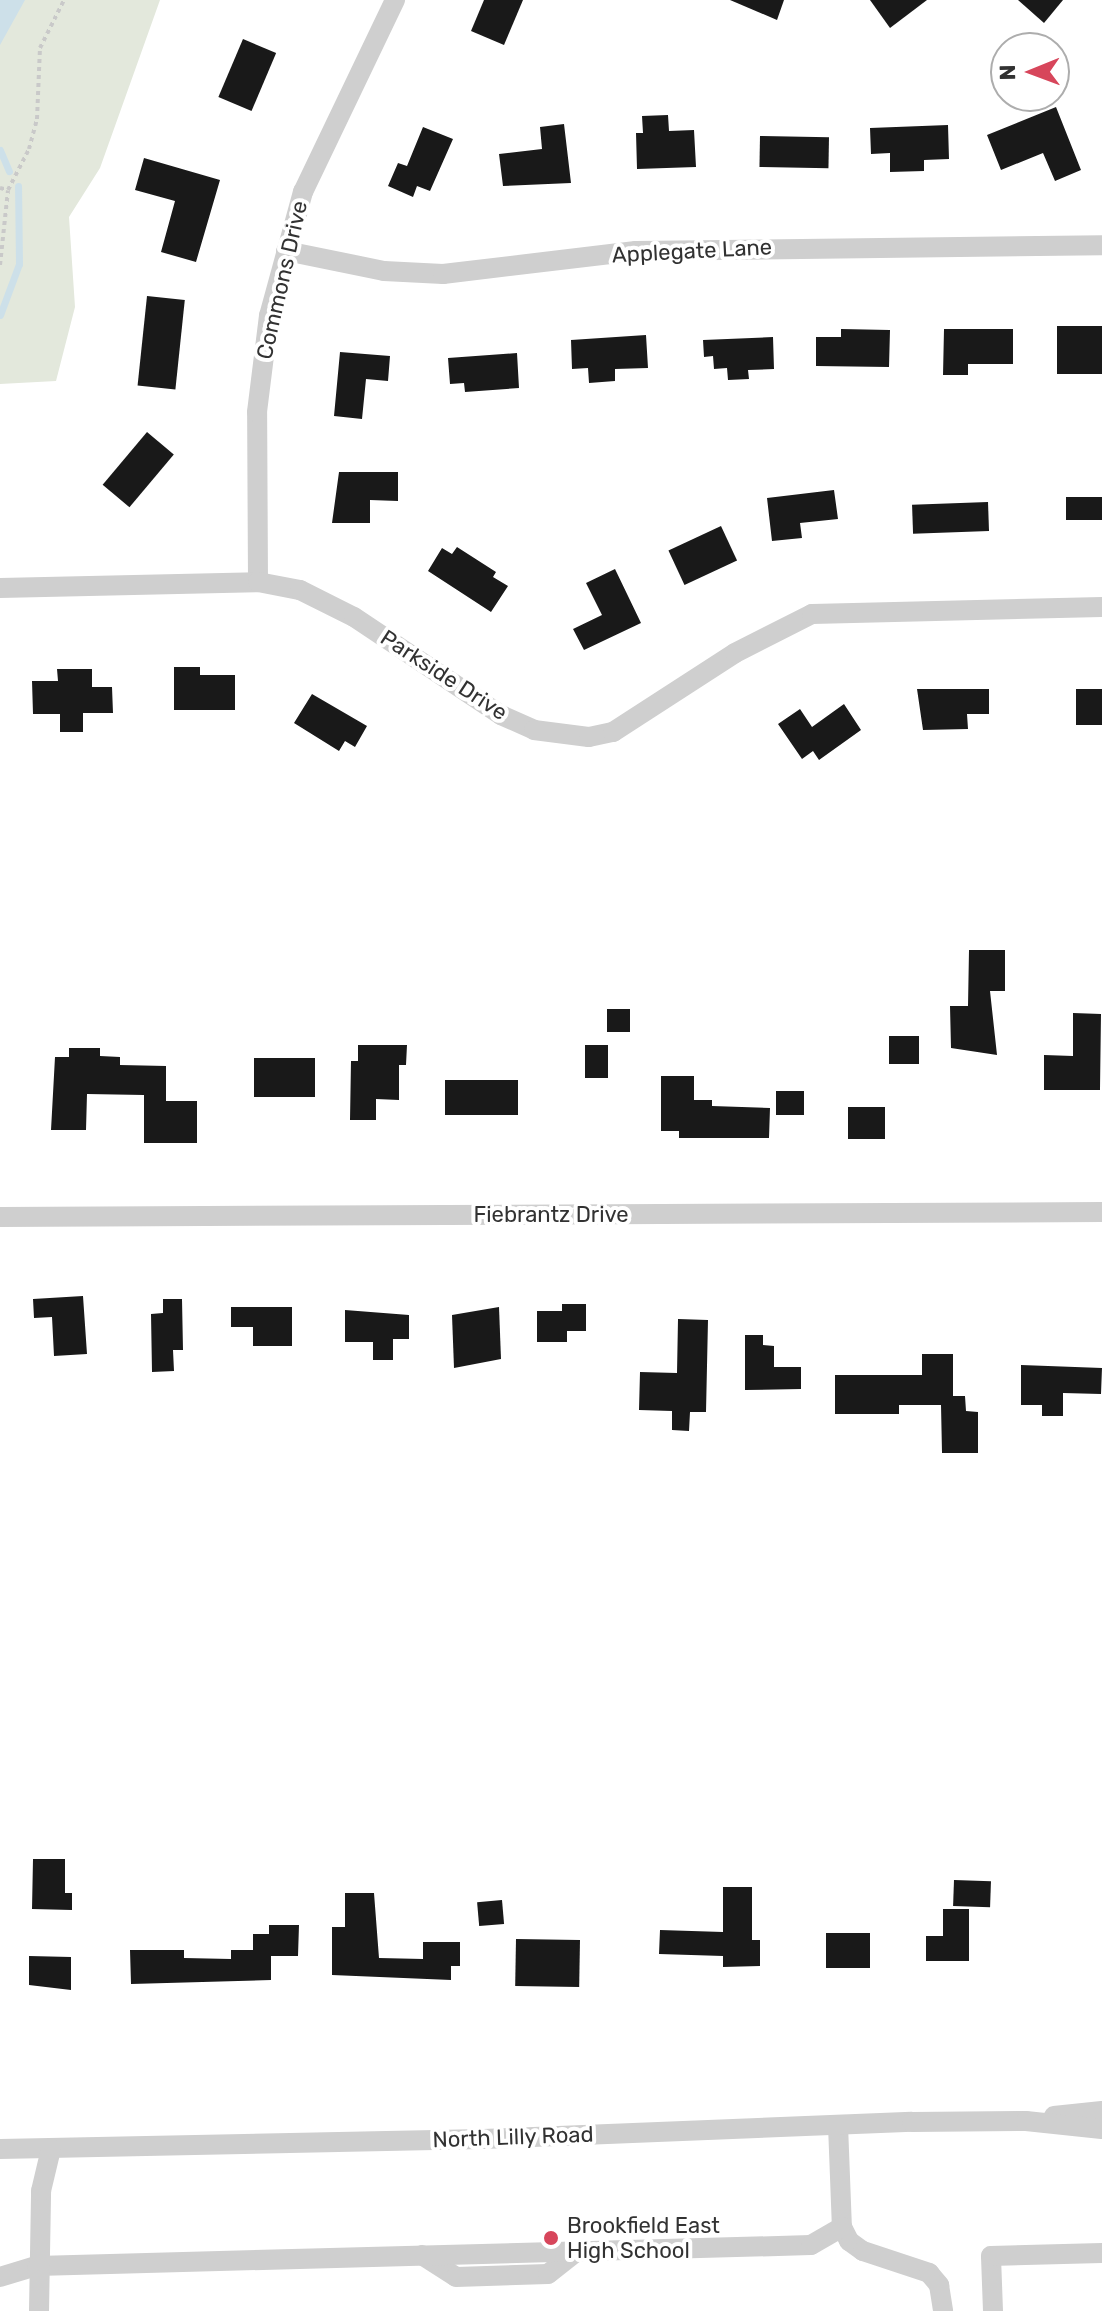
<!DOCTYPE html>
<style>
body{margin:0}
#map{position:relative;width:1102px;height:2311px;overflow:hidden;background:#fff;font-family:Rubik,sans-serif}
div>[style]{position:absolute}
.green>*{inset:0;background:#e3e8dc}
.water>*{inset:0;background:#cde0e9}
.stream>*{height:7px;margin:-3.5px;padding:0 3.5px;transform-origin:3.5px;border-radius:3.5px;background:#cde0e9}
.building>*{inset:0;background:#191919;transform-origin:0 0}
.path>*{height:4px;margin-top:-2px;transform-origin:0;background:repeating-linear-gradient(90deg,#c9c9c9 0 4px,transparent 0 8px)}
.minor>*{height:20px;margin:-10px;padding:0 10px;transform-origin:10px;border-radius:10px;background:#cfcfcf}
.dots>*{width:22px;height:22px;translate:-50% -50%;box-sizing:border-box;border:4px solid #fff;border-radius:50%}
span{translate:-50% -50%;white-space:nowrap;text-align:center;line-height:1.15;-webkit-text-stroke:8px #fff;paint-order:stroke}
.street-label{font-size:22px;color:#323232}
.poi-label{font-size:22px;color:#323232}
.left{translate:0 -50%;text-align:left}
.north{position:absolute;left:990px;top:32px;width:80px;height:80px;box-sizing:border-box;background:#fff;border:2px solid #adadad;border-radius:50%;rotate:269deg;font-size:22px;font-weight:700;line-height:32px;text-align:center;color:#323232}
.north::after{content:'';display:block;margin:auto;width:28px;height:36px;background:#d7465b;clip-path:polygon(50% 0,100% 100%,50% 72%,0 100%)}
</style>
<div id="map">
<div class="green">
<div style="clip-path:polygon(0 0,160px 0,100px 168px,69px 217px,75px 307px,56px 381px,0 384px)"></div>
</div>
<div class="water">
<div style="clip-path:polygon(0 0,25px 0,0 45px)"></div>
</div>
<div class="stream">
<div style="left:0;top:150px;width:23px;rotate:67deg"></div>
<div style="left:0;top:315px;width:54px;rotate:-69.6deg"></div>
<div style="left:19px;top:264px;width:78px;rotate:-90.7deg"></div>
</div>
<div class="building">
<div style="clip-path:polygon(484px 0,523px 0,504px 45px,471px 31px)"></div>
<div style="clip-path:polygon(730px 0,784px 0,777px 20px)"></div>
<div style="clip-path:polygon(870px 0,927px 0,890px 28px)"></div>
<div style="clip-path:polygon(1018px 0,1063px 0,1044px 23px)"></div>
<div style="left:243px;top:39px;width:36px;height:63px;rotate:23deg"></div>
<div style="clip-path:polygon(1056px 107px,1081px 170px,1055px 181px,1043px 153px,1001px 170px,987px 135px)"></div>
<div style="clip-path:polygon(668px 115px,669px 131px,694px 130px,696px 167px,637px 169px,636px 133px,643px 133px,642px 116px)"></div>
<div style="clip-path:polygon(564px 124px,571px 183px,503px 186px,499px 154px,542px 149px,540px 127px)"></div>
<div style="clip-path:polygon(948px 125px,949px 159px,924px 160px,924px 171px,890px 172px,890px 153px,871px 154px,870px 128px)"></div>
<div style="clip-path:polygon(423px 127px,453px 139px,430px 191px,417px 186px,413px 197px,388px 186px,398px 163px,407px 166px)"></div>
<div style="left:760px;top:136px;width:69px;height:31px;rotate:1deg"></div>
<div style="clip-path:polygon(144px 158px,220px 180px,196px 262px,161px 252px,175px 201px,135px 190px)"></div>
<div style="left:147px;top:296px;width:38px;height:90px;rotate:6deg"></div>
<div style="left:1102px;top:326px;width:48px;height:45px;rotate:90deg"></div>
<div style="clip-path:polygon(841px 329px,890px 330px,889px 367px,816px 366px,816px 337px,841px 337px)"></div>
<div style="clip-path:polygon(944px 329px,1013px 329px,1013px 364px,968px 364px,968px 375px,943px 375px)"></div>
<div style="clip-path:polygon(646px 335px,648px 368px,615px 369px,615px 381px,589px 383px,588px 368px,572px 369px,571px 340px)"></div>
<div style="clip-path:polygon(773px 337px,774px 369px,748px 370px,749px 379px,728px 380px,727px 368px,714px 369px,713px 356px,704px 357px,703px 340px)"></div>
<div style="clip-path:polygon(340px 352px,390px 356px,388px 381px,366px 379px,362px 419px,334px 416px)"></div>
<div style="clip-path:polygon(517px 353px,519px 388px,465px 392px,464px 383px,450px 384px,448px 358px)"></div>
<div style="left:147px;top:432px;width:35px;height:69px;rotate:40deg"></div>
<div style="clip-path:polygon(339px 472px,398px 472px,398px 501px,370px 500px,370px 523px,332px 523px)"></div>
<div style="clip-path:polygon(834px 490px,838px 519px,800px 523px,802px 538px,772px 541px,767px 498px)"></div>
<div style="left:1102px;top:497px;width:23px;height:36px;rotate:90deg"></div>
<div style="left:988px;top:502px;width:29px;height:76px;rotate:88deg"></div>
<div style="left:721px;top:526px;width:38px;height:58px;rotate:65deg"></div>
<div style="clip-path:polygon(457px 547px,496px 572px,493px 577px,508px 586px,491px 612px,428px 571px,442px 548px,452px 554px)"></div>
<div style="clip-path:polygon(615px 569px,641px 623px,584px 650px,573px 629px,602px 615px,586px 583px)"></div>
<div style="clip-path:polygon(174px 667px,200px 667px,200px 675px,235px 675px,235px 710px,174px 710px)"></div>
<div style="clip-path:polygon(57px 669px,92px 669px,92px 687px,112px 687px,113px 713px,83px 713px,83px 732px,60px 732px,60px 714px,33px 714px,32px 681px,58px 681px)"></div>
<div style="clip-path:polygon(917px 689px,989px 689px,989px 714px,967px 714px,968px 729px,923px 730px)"></div>
<div style="left:1102px;top:689px;width:36px;height:26px;rotate:90deg"></div>
<div style="clip-path:polygon(312px 694px,367px 726px,355px 747px,345px 741px,339px 751px,294px 723px)"></div>
<div style="clip-path:polygon(844px 704px,861px 730px,819px 760px,813px 751px,802px 759px,778px 724px,800px 709px,812px 727px)"></div>
<div style="clip-path:polygon(969px 950px,1005px 950px,1005px 991px,990px 991px,997px 1055px,951px 1048px,950px 1006px,968px 1006px)"></div>
<div style="left:607px;top:1009px;width:23px;height:23px"></div>
<div style="clip-path:polygon(1073px 1013px,1101px 1014px,1100px 1090px,1044px 1090px,1044px 1055px,1073px 1056px)"></div>
<div style="left:889px;top:1036px;width:30px;height:28px"></div>
<div style="clip-path:polygon(358px 1045px,407px 1045px,406px 1065px,399px 1065px,399px 1100px,376px 1099px,376px 1120px,350px 1120px,351px 1061px,358px 1061px)"></div>
<div style="left:585px;top:1045px;width:23px;height:33px"></div>
<div style="clip-path:polygon(69px 1048px,100px 1048px,100px 1056px,120px 1057px,120px 1065px,166px 1066px,166px 1101px,197px 1101px,197px 1143px,144px 1143px,144px 1095px,87px 1094px,86px 1130px,51px 1130px,55px 1057px,69px 1057px)"></div>
<div style="left:254px;top:1058px;width:61px;height:39px"></div>
<div style="clip-path:polygon(661px 1076px,694px 1076px,694px 1100px,712px 1100px,712px 1106px,770px 1108px,769px 1138px,679px 1138px,679px 1131px,661px 1131px)"></div>
<div style="left:445px;top:1080px;width:73px;height:35px"></div>
<div style="left:776px;top:1091px;width:28px;height:24px"></div>
<div style="left:848px;top:1107px;width:37px;height:32px"></div>
<div style="clip-path:polygon(83px 1296px,87px 1354px,54px 1356px,52px 1317px,34px 1318px,33px 1299px)"></div>
<div style="clip-path:polygon(163px 1299px,182px 1299px,183px 1350px,173px 1350px,174px 1371px,152px 1372px,151px 1314px,163px 1313px)"></div>
<div style="clip-path:polygon(562px 1304px,586px 1304px,586px 1331px,567px 1331px,567px 1342px,537px 1342px,537px 1311px,562px 1311px)"></div>
<div style="clip-path:polygon(231px 1307px,292px 1307px,292px 1346px,253px 1346px,253px 1327px,231px 1327px)"></div>
<div style="clip-path:polygon(499px 1307px,501px 1359px,454px 1368px,452px 1315px)"></div>
<div style="clip-path:polygon(345px 1310px,409px 1315px,409px 1339px,393px 1339px,393px 1360px,373px 1360px,373px 1342px,345px 1342px)"></div>
<div style="clip-path:polygon(678px 1319px,708px 1320px,706px 1412px,690px 1412px,689px 1431px,672px 1430px,672px 1411px,639px 1410px,640px 1372px,677px 1373px)"></div>
<div style="clip-path:polygon(745px 1335px,763px 1335px,763px 1345px,774px 1346px,774px 1367px,801px 1367px,801px 1389px,745px 1390px)"></div>
<div style="clip-path:polygon(922px 1354px,953px 1354px,953px 1396px,965px 1396px,966px 1411px,978px 1412px,978px 1453px,942px 1453px,941px 1405px,899px 1405px,899px 1414px,835px 1414px,835px 1375px,922px 1375px)"></div>
<div style="clip-path:polygon(1021px 1365px,1102px 1368px,1101px 1394px,1063px 1393px,1063px 1416px,1042px 1416px,1042px 1405px,1021px 1405px)"></div>
<div style="clip-path:polygon(33px 1859px,65px 1859px,65px 1893px,72px 1893px,72px 1910px,32px 1909px)"></div>
<div style="left:954px;top:1880px;width:37px;height:26px;rotate:2deg"></div>
<div style="clip-path:polygon(723px 1887px,752px 1887px,752px 1940px,760px 1940px,760px 1966px,723px 1967px,723px 1956px,659px 1954px,660px 1930px,723px 1932px)"></div>
<div style="clip-path:polygon(345px 1893px,374px 1893px,379px 1958px,423px 1959px,423px 1942px,460px 1942px,460px 1966px,451px 1966px,451px 1980px,332px 1975px,332px 1927px,345px 1927px)"></div>
<div style="left:502px;top:1900px;width:24px;height:25px;rotate:85deg"></div>
<div style="clip-path:polygon(943px 1909px,969px 1909px,969px 1961px,926px 1961px,926px 1936px,943px 1936px)"></div>
<div style="clip-path:polygon(269px 1925px,299px 1925px,298px 1956px,271px 1956px,271px 1980px,131px 1984px,130px 1950px,184px 1950px,184px 1958px,231px 1959px,231px 1950px,253px 1950px,253px 1934px,269px 1934px)"></div>
<div style="left:826px;top:1933px;width:44px;height:35px"></div>
<div style="left:516px;top:1939px;width:64px;height:47px;rotate:1deg"></div>
<div style="clip-path:polygon(29px 1956px,71px 1957px,71px 1990px,29px 1985px)"></div>
</div>
<div class="path">
<div style="left:0;top:188px;width:8px;rotate:14deg"></div>
<div style="left:8px;top:190px;width:46px;rotate:-62.9deg"></div>
<div style="left:29px;top:149px;width:31px;rotate:-75deg"></div>
<div style="left:37px;top:119px;width:71px;rotate:-87.6deg"></div>
<div style="left:40px;top:48px;width:54px;rotate:-63.4deg"></div>
<div style="left:0;top:265px;width:75px;rotate:-83.9deg"></div>
</div>
<div class="minor">
<div style="left:286px;top:251px;width:100px;rotate:11.5deg"></div>
<div style="left:384px;top:271px;width:59px;rotate:2.9deg"></div>
<div style="left:443px;top:274px;width:194px;rotate:-6.8deg"></div>
<div style="left:636px;top:251px;width:466px;rotate:-0.7deg"></div>
<div style="left:258px;top:582px;width:170px;rotate:-90.3deg"></div>
<div style="left:257px;top:412px;width:97px;rotate:-82.9deg"></div>
<div style="left:269px;top:316px;width:129px;rotate:-74.7deg"></div>
<div style="left:303px;top:192px;width:213px;rotate:-64.4deg"></div>
<div style="left:0;top:588px;width:258px;rotate:-1.3deg"></div>
<div style="left:258px;top:582px;width:43px;rotate:10.8deg"></div>
<div style="left:300px;top:590px;width:60px;rotate:26.6deg"></div>
<div style="left:354px;top:617px;width:177px;rotate:33.7deg"></div>
<div style="left:501px;top:715px;width:36px;rotate:24deg"></div>
<div style="left:534px;top:730px;width:55px;rotate:7.3deg"></div>
<div style="left:589px;top:737px;width:25px;rotate:-12deg"></div>
<div style="left:613px;top:732px;width:145px;rotate:-32.9deg"></div>
<div style="left:735px;top:653px;width:86px;rotate:-26.9deg"></div>
<div style="left:812px;top:614px;width:290px;rotate:-1.4deg"></div>
<div style="left:0;top:1217px;width:1102px;rotate:-0.26deg"></div>
<div style="left:1054px;top:2116px;width:48px;rotate:-5.9deg"></div>
<div style="left:838px;top:2125px;width:102px;rotate:87.8deg"></div>
<div style="left:842px;top:2227px;width:16px;rotate:63deg"></div>
<div style="left:849px;top:2241px;width:17px;rotate:36deg"></div>
<div style="left:863px;top:2251px;width:70px;rotate:18.4deg"></div>
<div style="left:929px;top:2273px;width:16px;rotate:50deg"></div>
<div style="left:939px;top:2285px;width:26px;rotate:81deg"></div>
<div style="left:0;top:2149px;width:483px;rotate:-1.2deg"></div>
<div style="left:483px;top:2139px;width:429px;rotate:-2.3deg"></div>
<div style="left:912px;top:2122px;width:114px;rotate:-0.5deg"></div>
<div style="left:1026px;top:2121px;width:76px;rotate:6deg"></div>
<div style="left:422px;top:2255px;width:40px;rotate:32.9deg"></div>
<div style="left:456px;top:2277px;width:92px;rotate:-1.9deg"></div>
<div style="left:548px;top:2274px;width:37px;rotate:-38deg"></div>
<div style="left:0;top:2277px;width:39px;rotate:-17deg"></div>
<div style="left:37px;top:2266px;width:774px;rotate:-1.55deg"></div>
<div style="left:811px;top:2245px;width:36px;rotate:-30deg"></div>
<div style="left:39px;top:2311px;width:120px;rotate:-89deg"></div>
<div style="left:41px;top:2191px;width:43px;rotate:-76.6deg"></div>
<div style="left:993px;top:2311px;width:55px;rotate:-92.1deg"></div>
<div style="left:991px;top:2256px;width:111px;rotate:-1.5deg"></div>
</div>
<div class="dots">
<div style="left:551px;top:2238px;background:#d7465b"></div>
</div>
<div class="street-label">
<span style="left:692px;top:251px;rotate:-3deg">Applegate Lane</span>
<span style="left:282px;top:280px;rotate:-77deg">Commons Drive</span>
<span style="left:444px;top:675px;rotate:33deg">Parkside Drive</span>
<span style="left:551px;top:1215px">Fiebrantz Drive</span>
<span style="left:513px;top:2137px;rotate:-2deg">North Lilly Road</span>
</div>
<div class="poi-label">
<span class="left" style="left:567px;top:2238px">Brookfield East<br>High School</span>
</div>
<div class="north">N</div>
</div>
